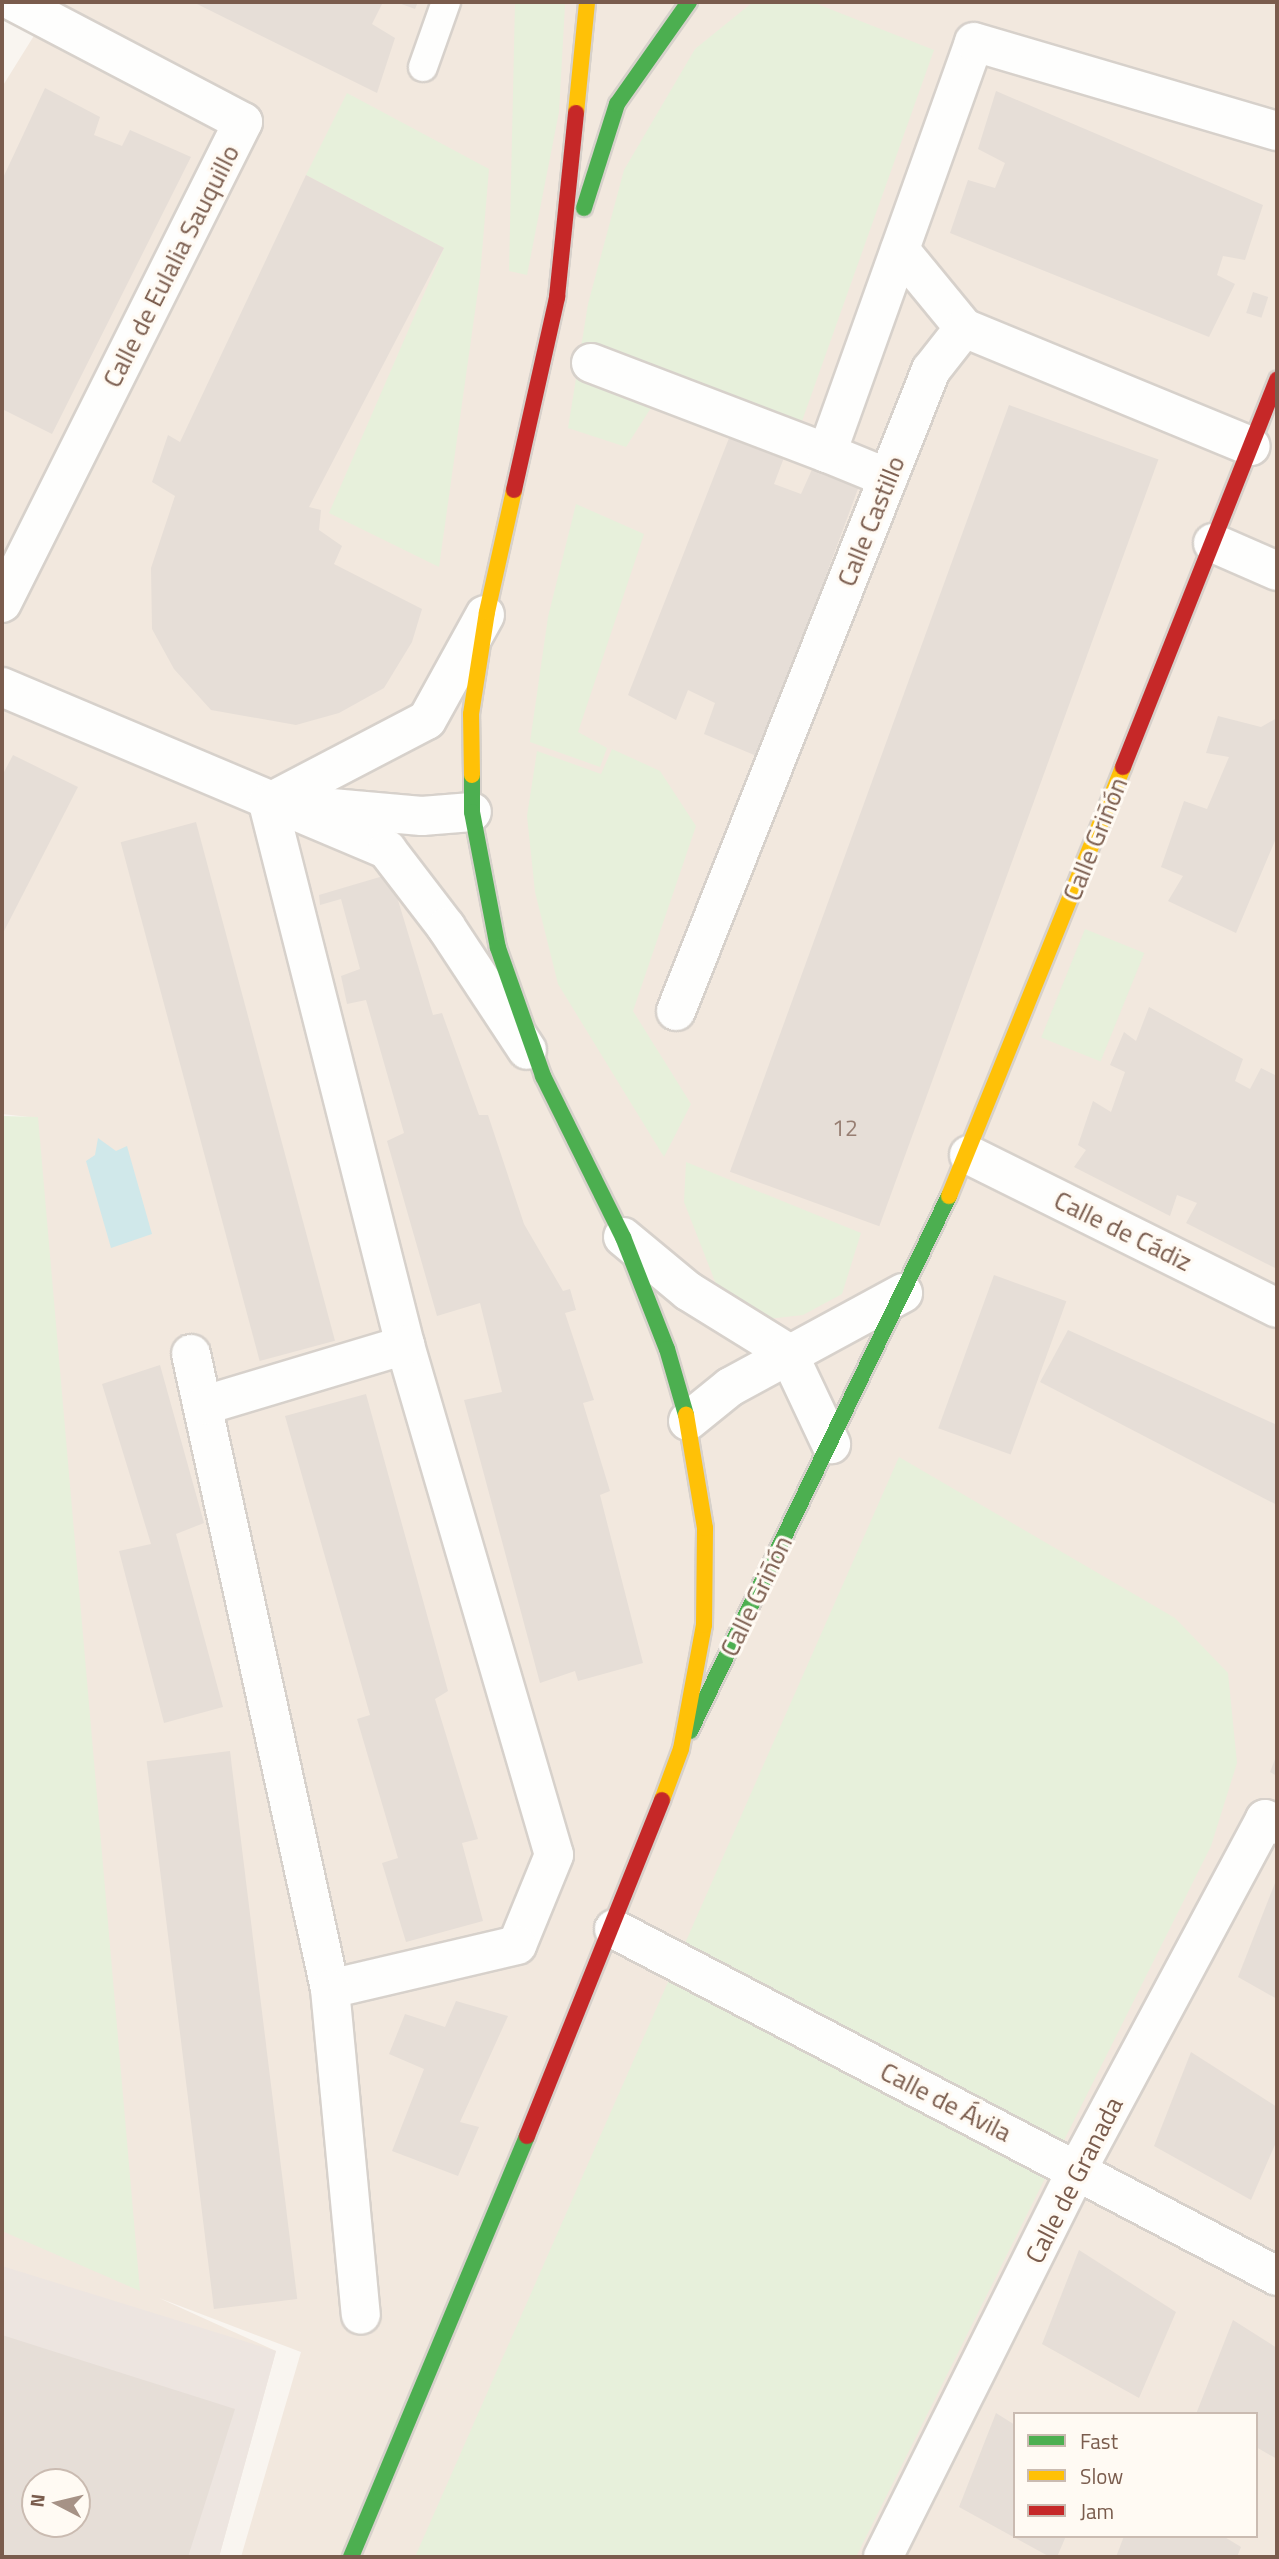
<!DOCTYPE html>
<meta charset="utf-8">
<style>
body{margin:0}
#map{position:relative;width:1279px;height:2559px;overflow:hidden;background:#f9f5f0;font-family:"Titillium Web",sans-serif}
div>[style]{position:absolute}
.residential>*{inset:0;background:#f2e8de}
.industrial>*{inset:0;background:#ede5e0}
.green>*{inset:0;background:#e7f0db;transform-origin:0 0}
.water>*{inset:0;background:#d0e8ea}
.building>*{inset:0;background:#e6ded7;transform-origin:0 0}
.roads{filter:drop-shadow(2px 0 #d7d1cb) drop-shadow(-2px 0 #d7d1cb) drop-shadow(0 2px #d7d1cb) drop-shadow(0 -2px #d7d1cb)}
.lane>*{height:28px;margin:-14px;padding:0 14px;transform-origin:14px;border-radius:14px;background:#fefefd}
.street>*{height:38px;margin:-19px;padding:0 19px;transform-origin:19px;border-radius:19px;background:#fefefd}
.fast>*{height:16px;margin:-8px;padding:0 8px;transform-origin:8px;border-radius:8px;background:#4caf50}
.slow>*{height:16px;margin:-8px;padding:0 8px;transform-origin:8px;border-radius:8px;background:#ffc107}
.jam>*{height:16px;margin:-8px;padding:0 8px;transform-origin:8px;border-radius:8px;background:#c62828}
span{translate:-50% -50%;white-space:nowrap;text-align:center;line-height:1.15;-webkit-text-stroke:6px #fffaf3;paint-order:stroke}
.number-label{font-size:23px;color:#977e72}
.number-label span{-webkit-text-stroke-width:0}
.street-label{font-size:26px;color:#7a5c4d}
.frame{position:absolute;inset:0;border:4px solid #7a5c4d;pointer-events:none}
.legend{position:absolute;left:1013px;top:2412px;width:245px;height:126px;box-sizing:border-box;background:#fffaf3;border:2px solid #cabbb1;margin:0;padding:9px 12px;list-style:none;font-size:21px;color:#7a5c4d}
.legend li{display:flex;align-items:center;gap:14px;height:35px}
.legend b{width:35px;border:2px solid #cabbb1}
.north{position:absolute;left:21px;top:2468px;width:70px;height:70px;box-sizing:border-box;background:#fffaf3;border:2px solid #cabbb1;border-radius:50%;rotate:277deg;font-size:19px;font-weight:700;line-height:28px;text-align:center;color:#7a5c4d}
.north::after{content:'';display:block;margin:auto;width:24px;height:32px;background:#a69286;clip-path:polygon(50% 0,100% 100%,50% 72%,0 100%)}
</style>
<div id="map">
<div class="residential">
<div style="clip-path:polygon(evenodd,55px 2px,1277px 2px,1277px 2557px,241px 2557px,301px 2352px,159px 2298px,276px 2351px,219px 2557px,2px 2557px,2px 2231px,38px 1118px,2px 1114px,2px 87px,55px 2px,1015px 2414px,1256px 2414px,1256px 2536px,1015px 2536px,1015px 2414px,55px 2px,35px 2482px,77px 2482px,77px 2524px,35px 2524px,35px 2482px)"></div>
</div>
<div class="industrial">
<div style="clip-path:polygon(evenodd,2px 2266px,276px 2351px,219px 2557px,2px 2557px,2px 2266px,35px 2482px,77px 2482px,77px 2524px,35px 2524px,35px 2482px)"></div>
</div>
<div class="green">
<div style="clip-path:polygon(515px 2px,563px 2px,565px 5px,559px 112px,527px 275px,509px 271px)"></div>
<div style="clip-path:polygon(753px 2px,812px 2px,934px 50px,796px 438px,663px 389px,626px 447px,568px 428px,588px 304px,624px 170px,695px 49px)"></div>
<div style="clip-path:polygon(347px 93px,489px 169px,480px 276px,439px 567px,329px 513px,444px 248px,306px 175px)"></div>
<div style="clip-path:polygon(576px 504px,644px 534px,578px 732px,607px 748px,600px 767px,530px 742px,548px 617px)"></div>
<div style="clip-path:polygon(612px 749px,660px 771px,696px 826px,633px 1011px,691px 1104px,664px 1157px,558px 984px,535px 892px,527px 816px,537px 751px,601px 774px)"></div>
<div style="left:1085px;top:929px;width:64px;height:117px;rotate:22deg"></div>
<div style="clip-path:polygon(2px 1116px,38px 1117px,140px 2291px,2px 2231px)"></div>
<div style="clip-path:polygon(686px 1162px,861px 1233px,842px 1294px,803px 1315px,768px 1319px,716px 1284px,684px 1202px)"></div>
<div style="clip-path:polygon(899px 1457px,1175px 1618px,1228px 1673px,1237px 1763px,1211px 1846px,856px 2557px,415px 2557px)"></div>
</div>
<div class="water">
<div style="clip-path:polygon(98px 1138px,116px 1151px,127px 1146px,152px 1234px,111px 1248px,86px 1161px,95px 1155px)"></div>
</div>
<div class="building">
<div style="clip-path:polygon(193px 2px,383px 2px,372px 24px,395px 38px,377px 93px)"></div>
<div style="clip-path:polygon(396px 2px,418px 2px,415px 9px)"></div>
<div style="clip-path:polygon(45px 88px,100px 117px,94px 135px,122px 146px,130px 130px,191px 157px,52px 434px,2px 409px,2px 180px)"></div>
<div style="clip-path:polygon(996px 91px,1263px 205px,1245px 260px,1223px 256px,1217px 275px,1235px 284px,1209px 337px,950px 233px,968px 180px,995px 188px,1005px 163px,978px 149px)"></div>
<div style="clip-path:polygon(306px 175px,444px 248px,309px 507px,321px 510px,319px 530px,342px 546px,334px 564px,422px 609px,412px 642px,384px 688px,339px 713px,296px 725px,211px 710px,174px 669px,152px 629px,151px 568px,175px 496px,152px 482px,168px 435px,180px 442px)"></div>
<div style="left:1253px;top:292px;width:16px;height:22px;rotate:18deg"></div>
<div style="left:1009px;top:405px;width:159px;height:816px;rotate:20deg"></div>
<div style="clip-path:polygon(731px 433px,785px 455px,774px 484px,801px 494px,814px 465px,859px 486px,759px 757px,704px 734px,715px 703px,688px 690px,676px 720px,628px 695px)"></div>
<div style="clip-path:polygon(1218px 716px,1261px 727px,1277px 718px,1277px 836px,1236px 933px,1168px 901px,1183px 876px,1161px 867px,1184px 801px,1207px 809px,1229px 757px,1206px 753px)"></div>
<div style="clip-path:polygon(13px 755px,78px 787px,2px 935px,2px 776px)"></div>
<div style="left:196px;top:822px;width:537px;height:78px;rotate:75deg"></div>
<div style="clip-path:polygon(390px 874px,433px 1015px,442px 1013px,479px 1115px,488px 1115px,524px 1224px,563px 1291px,570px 1289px,576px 1310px,565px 1313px,594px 1400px,583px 1403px,610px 1491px,600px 1495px,643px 1663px,578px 1681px,575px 1671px,540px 1683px,464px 1400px,502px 1392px,480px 1303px,437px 1316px,387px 1141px,404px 1133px,366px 1000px,347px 1004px,341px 976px,360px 969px,341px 899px,320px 905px,319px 895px)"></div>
<div style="clip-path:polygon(1149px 1007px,1243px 1059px,1235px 1081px,1250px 1089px,1261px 1068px,1277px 1076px,1277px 1269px,1186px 1223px,1197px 1203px,1177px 1195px,1170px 1216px,1074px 1167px,1086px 1150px,1078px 1145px,1093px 1101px,1111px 1112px,1125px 1072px,1110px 1065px,1124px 1032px,1136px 1041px)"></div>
<div style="left:994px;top:1275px;width:77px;height:163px;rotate:20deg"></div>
<div style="clip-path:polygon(1068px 1330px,1277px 1425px,1277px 1505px,1040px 1382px)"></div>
<div style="clip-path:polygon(160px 1365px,204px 1523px,176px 1534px,223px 1707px,164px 1723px,119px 1551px,151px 1544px,102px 1384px)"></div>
<div style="clip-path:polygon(366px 1394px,448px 1691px,435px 1699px,478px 1839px,462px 1843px,483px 1921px,406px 1942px,382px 1863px,398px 1858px,357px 1719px,370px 1715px,285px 1416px)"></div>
<div style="left:230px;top:1751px;width:552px;height:84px;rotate:83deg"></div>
<div style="clip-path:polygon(1277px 1754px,1277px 1776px,1270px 1772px)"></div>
<div style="clip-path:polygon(1275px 1883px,1277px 1885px,1277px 1999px,1238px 1977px)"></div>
<div style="clip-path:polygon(456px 2001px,508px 2016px,460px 2122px,479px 2127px,458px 2176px,392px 2151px,424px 2069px,389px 2054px,405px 2014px,445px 2027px)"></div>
<div style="clip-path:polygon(1191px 2052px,1277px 2107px,1277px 2140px,1251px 2200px,1154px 2146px)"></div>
<div style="clip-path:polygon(1079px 2250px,1176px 2312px,1139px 2398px,1042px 2344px)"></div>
<div style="clip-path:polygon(1233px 2320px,1277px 2348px,1277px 2459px,1256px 2447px,1256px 2414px,1196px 2414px)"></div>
<div style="clip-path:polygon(evenodd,2px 2335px,235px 2409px,188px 2557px,2px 2557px,2px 2335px,35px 2482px,77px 2482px,77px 2524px,35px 2524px,35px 2482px)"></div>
<div style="clip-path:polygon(996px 2413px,1015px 2425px,1015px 2536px,1066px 2536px,1057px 2557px,1050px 2557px,959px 2507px)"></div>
<div style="clip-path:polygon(1124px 2536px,1223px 2536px,1241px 2547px,1237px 2557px,1116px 2557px)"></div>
</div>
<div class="roads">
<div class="lane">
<div style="left:423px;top:67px;width:69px;rotate:-70.5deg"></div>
</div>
<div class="street">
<div style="left:900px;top:250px;width:101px;rotate:50.6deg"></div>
<div style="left:591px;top:363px;width:253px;rotate:20.9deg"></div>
<div style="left:888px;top:478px;width:66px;rotate:-157.7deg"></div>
<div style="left:827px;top:453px;width:436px;rotate:-70.3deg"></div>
<div style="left:974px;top:42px;width:316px;rotate:16.4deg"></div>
<div style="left:1213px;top:543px;width:70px;rotate:23.6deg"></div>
<div style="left:2px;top:603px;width:538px;rotate:-63.39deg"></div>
<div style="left:243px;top:122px;width:259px;rotate:-152.3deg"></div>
<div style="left:2px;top:687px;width:418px;rotate:22.9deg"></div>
<div style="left:387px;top:850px;width:97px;rotate:52.5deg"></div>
<div style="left:446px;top:927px;width:147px;rotate:56.6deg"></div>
<div style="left:268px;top:803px;width:559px;rotate:75.81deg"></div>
<div style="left:405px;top:1345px;width:531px;rotate:73.71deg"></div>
<div style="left:554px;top:1855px;width:97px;rotate:112.3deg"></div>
<div style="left:517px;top:1945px;width:192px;rotate:166.8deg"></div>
<div style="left:268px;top:803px;width:179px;rotate:-27.6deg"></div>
<div style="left:427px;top:720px;width:120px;rotate:-61.1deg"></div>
<div style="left:309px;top:806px;width:113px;rotate:5.1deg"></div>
<div style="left:422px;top:816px;width:50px;rotate:-4.6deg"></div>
<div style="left:676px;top:1011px;width:690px;rotate:-68.31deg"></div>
<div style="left:931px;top:370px;width:53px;rotate:-51.8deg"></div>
<div style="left:964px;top:328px;width:310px;rotate:22.4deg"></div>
<div style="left:969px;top:1155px;width:344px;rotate:26.4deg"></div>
<div style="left:623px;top:1237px;width:85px;rotate:39.7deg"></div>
<div style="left:688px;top:1291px;width:118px;rotate:31.8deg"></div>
<div style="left:788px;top:1353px;width:101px;rotate:64.7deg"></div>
<div style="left:191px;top:1354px;width:650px;rotate:77.65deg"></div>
<div style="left:330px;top:1989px;width:327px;rotate:84.6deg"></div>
<div style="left:205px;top:1405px;width:209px;rotate:-16.7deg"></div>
<div style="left:688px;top:1421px;width:54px;rotate:-39deg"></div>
<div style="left:730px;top:1387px;width:197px;rotate:-28.5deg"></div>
<div style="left:614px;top:1929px;width:748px;rotate:27.63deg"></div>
<div style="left:883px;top:2557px;width:433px;rotate:-63.4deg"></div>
<div style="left:1077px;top:2170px;width:398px;rotate:-61.8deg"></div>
<div style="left:1265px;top:1819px;width:13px;rotate:27deg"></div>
</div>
<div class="fast">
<div style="left:584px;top:208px;width:109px;rotate:-72.4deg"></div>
<div style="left:617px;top:104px;width:125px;rotate:-54.8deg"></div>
<div style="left:472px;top:775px;width:37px;rotate:90deg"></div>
<div style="left:472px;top:812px;width:138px;rotate:79.2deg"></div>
<div style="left:498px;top:948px;width:136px;rotate:70.6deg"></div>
<div style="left:543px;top:1076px;width:180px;rotate:63.6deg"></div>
<div style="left:623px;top:1237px;width:120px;rotate:68.6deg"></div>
<div style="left:667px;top:1349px;width:69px;rotate:73.9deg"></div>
<div style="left:690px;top:1731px;width:594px;rotate:-64.17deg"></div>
<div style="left:351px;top:2557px;width:456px;rotate:-67.3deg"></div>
</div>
<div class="slow">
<div style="left:576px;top:113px;width:112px;rotate:-84.3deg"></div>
<div style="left:472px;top:775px;width:61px;rotate:-90.9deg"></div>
<div style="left:471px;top:714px;width:103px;rotate:-81.1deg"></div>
<div style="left:487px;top:612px;width:125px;rotate:-77.5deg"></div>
<div style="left:949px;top:1196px;width:463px;rotate:-67.9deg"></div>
<div style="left:662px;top:1800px;width:54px;rotate:-69.6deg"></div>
<div style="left:681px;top:1749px;width:126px;rotate:-79.5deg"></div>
<div style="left:704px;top:1625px;width:97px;rotate:-89.4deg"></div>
<div style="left:705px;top:1528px;width:115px;rotate:-99.5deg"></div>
</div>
<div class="jam">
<div style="left:514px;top:490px;width:198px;rotate:-77.4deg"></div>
<div style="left:557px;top:297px;width:185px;rotate:-84.1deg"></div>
<div style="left:1123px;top:767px;width:417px;rotate:-68.3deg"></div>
<div style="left:527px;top:2136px;width:362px;rotate:-68.1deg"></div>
</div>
</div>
<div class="number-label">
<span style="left:845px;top:1128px">12</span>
</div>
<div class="street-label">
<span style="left:171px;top:266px;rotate:-63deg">Calle de Eulalia Sauquillo</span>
<span style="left:871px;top:521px;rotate:-68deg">Calle Castillo</span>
<span style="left:1095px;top:839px;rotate:-68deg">Calle Griñón</span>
<span style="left:1123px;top:1231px;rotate:26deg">Calle de Cádiz</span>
<span style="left:756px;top:1596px;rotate:-64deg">Calle Griñón</span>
<span style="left:946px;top:2102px;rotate:27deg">Calle de Ávila</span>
<span style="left:1074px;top:2180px;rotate:-63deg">Calle de Granada</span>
</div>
<div class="frame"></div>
<ul class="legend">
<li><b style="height:9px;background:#4caf50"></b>Fast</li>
<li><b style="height:9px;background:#ffc107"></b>Slow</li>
<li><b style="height:9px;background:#c62828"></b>Jam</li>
</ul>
<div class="north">N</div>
</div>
